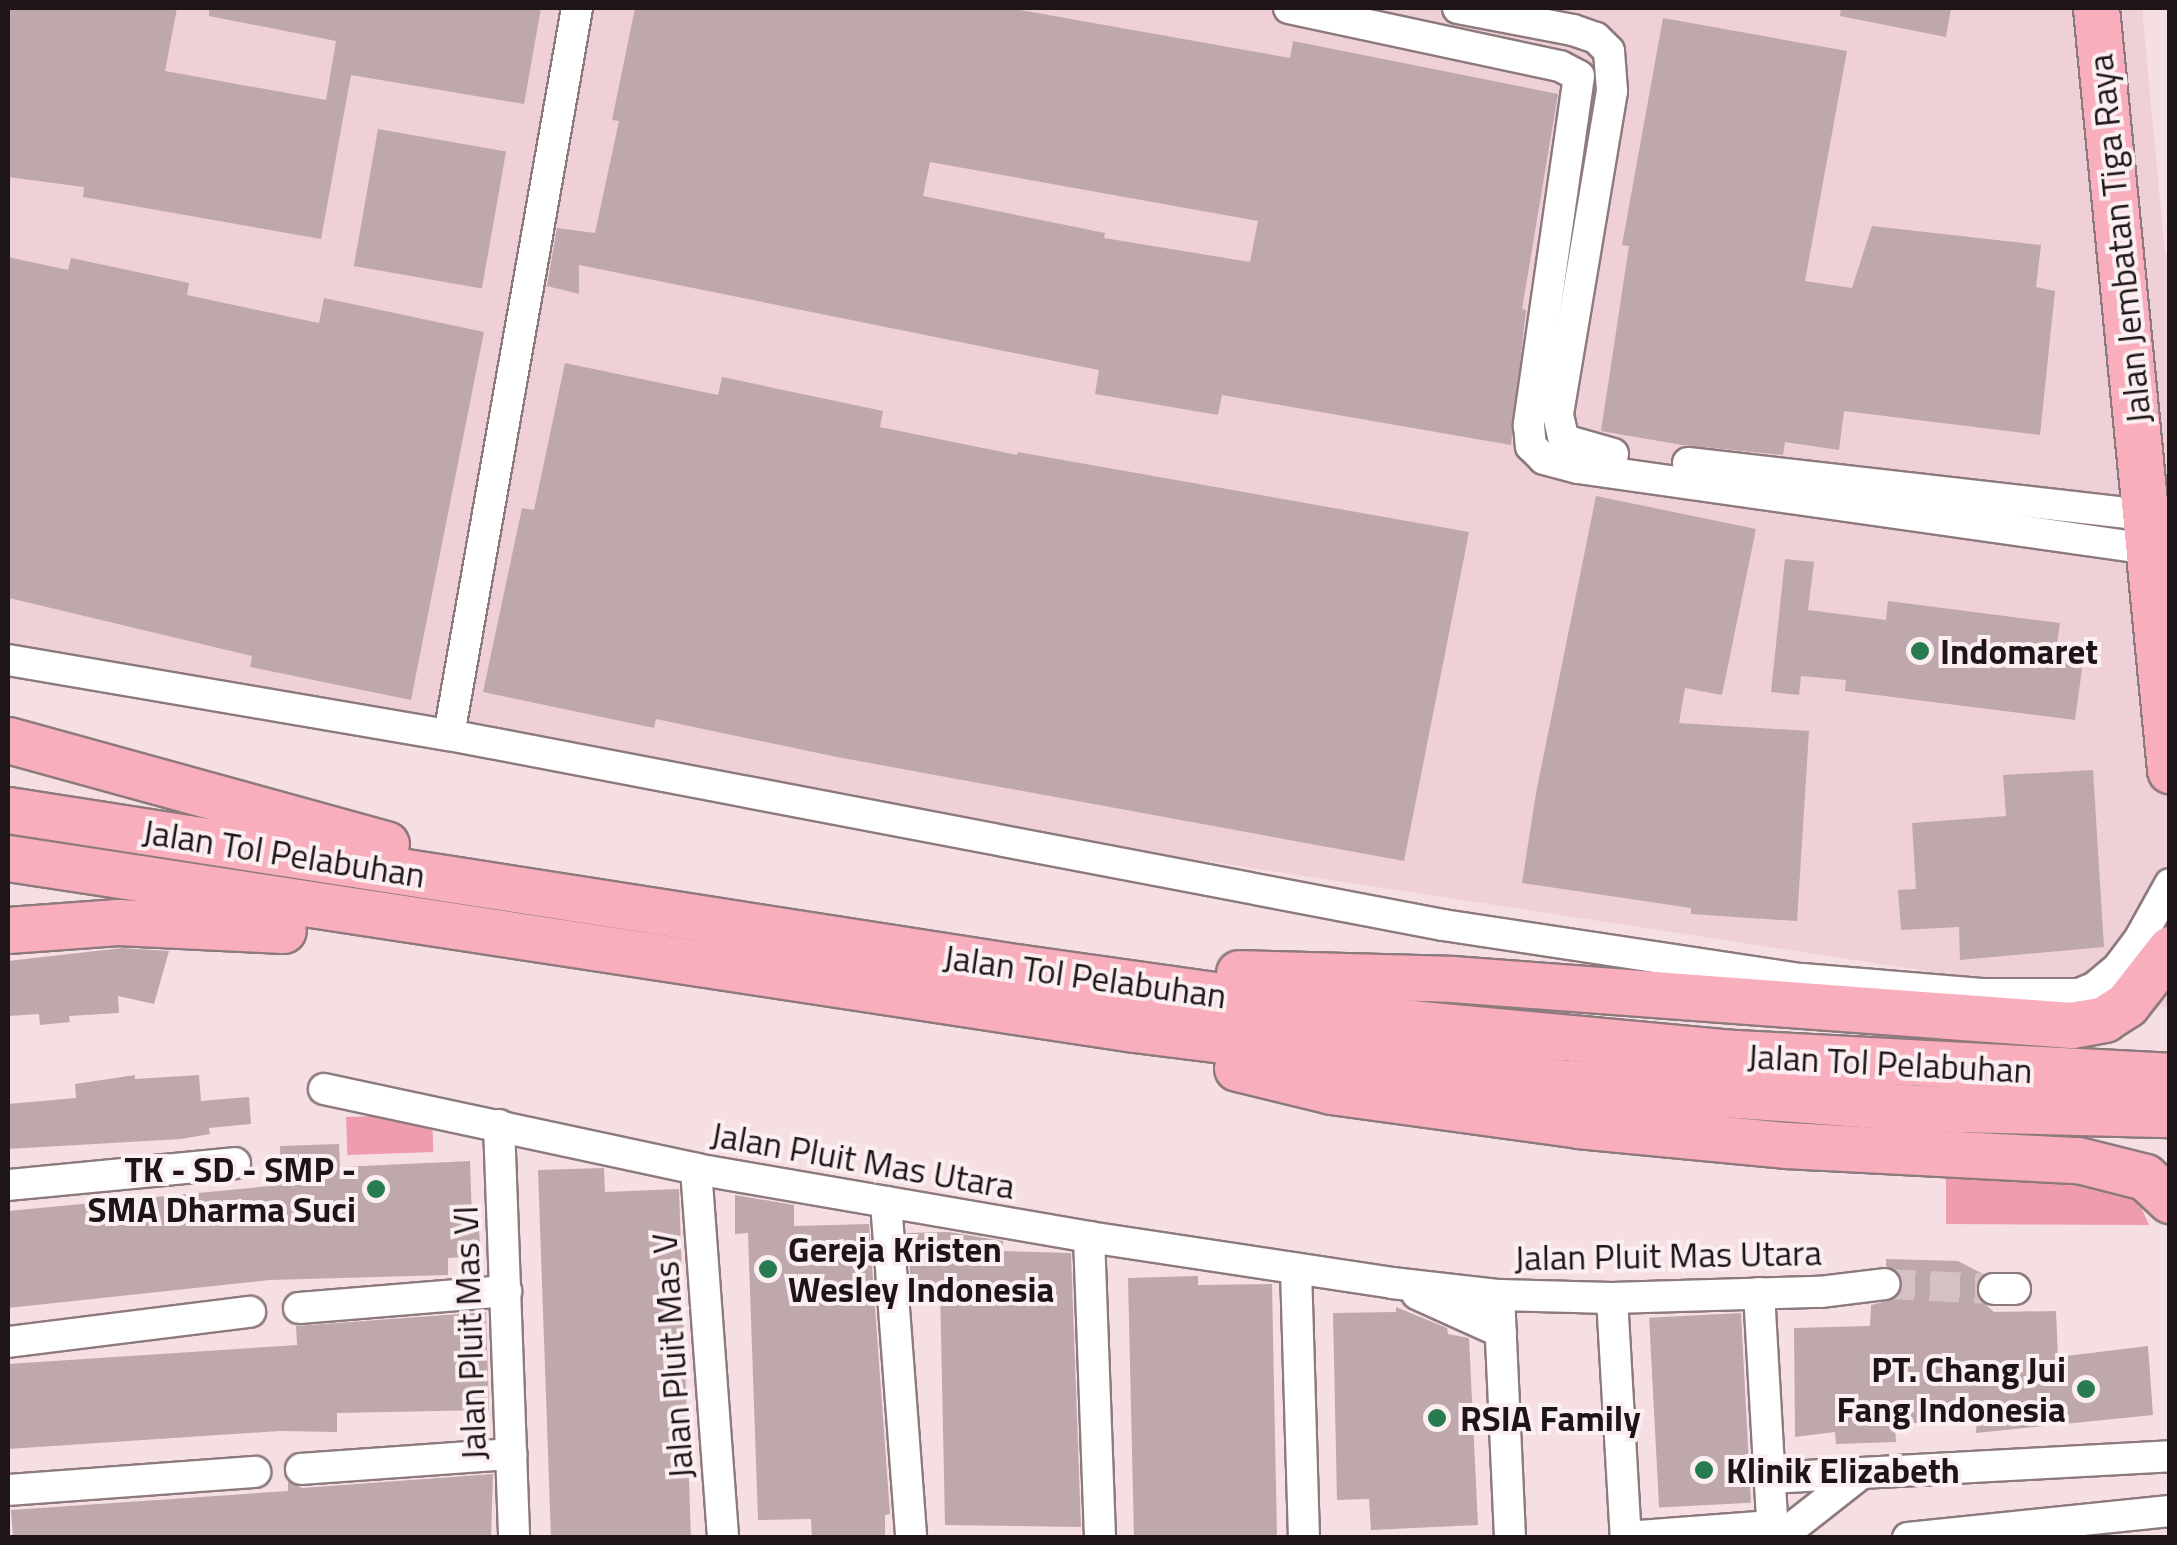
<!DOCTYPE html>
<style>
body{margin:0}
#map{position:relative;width:2177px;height:1545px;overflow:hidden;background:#f5dfe3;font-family:"Titillium Web",sans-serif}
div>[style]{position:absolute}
.built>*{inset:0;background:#efd0d6}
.green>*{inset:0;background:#ee9cae;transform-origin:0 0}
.building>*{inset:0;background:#bea8ac;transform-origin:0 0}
.minor-tunnel>*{height:30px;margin-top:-15px;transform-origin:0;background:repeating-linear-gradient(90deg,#d5c1c4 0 30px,transparent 0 45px)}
.roads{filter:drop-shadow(2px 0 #8d7a7d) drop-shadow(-2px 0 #8d7a7d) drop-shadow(0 2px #8d7a7d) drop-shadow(0 -2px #8d7a7d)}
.minor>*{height:30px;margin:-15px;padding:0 15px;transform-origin:15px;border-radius:15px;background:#fff}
.highway>*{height:45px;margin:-22.5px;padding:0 22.5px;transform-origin:22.5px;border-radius:22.5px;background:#f9aebe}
.dots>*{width:28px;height:28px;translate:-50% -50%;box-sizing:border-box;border:5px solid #fceff1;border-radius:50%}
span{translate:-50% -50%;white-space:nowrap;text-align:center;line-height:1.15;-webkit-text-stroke:8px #fceff1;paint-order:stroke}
.street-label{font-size:35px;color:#1d1517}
.poi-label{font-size:35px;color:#1d1517;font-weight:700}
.left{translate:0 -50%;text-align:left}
.right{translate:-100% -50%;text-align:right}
.frame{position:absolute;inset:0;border:10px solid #1d1517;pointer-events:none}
</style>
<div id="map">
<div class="built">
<div style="clip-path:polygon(8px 8px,2142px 8px,2165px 254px,2170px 254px,2169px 1008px,8px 678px)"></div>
</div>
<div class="green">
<div style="left:432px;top:1114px;width:38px;height:86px;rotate:88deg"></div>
<div style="clip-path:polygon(1946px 1169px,2105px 1182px,2137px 1198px,2149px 1225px,1946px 1224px)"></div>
</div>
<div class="building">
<div style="clip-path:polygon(8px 8px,177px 8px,165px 71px,326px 100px,336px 41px,209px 16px,209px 8px,541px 8px,524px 104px,351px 75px,321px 239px,83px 197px,84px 187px,8px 177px)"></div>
<div style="clip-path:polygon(evenodd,635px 8px,1009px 8px,1290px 58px,1293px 41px,1558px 94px,1522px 309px,1526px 310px,1511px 445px,1222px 395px,1218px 415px,1095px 394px,1099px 370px,579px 265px,579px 294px,547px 286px,557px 228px,595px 233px,619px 121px,612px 120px,635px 8px,930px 162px,1258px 221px,1250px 262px,1104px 238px,1105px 233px,923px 196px,930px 162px)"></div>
<div style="clip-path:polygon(1841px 8px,1951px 8px,1946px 37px,1840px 16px)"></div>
<div style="clip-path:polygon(1663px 18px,1847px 51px,1805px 281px,1852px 288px,1872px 226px,2041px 245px,2036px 287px,2055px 291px,2040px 435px,1844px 411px,1839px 450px,1785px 442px,1783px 455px,1682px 445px,1601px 431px,1629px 246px,1622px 245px)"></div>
<div style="left:378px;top:129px;width:130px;height:139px;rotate:10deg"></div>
<div style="clip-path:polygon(8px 257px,68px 270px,71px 258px,189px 283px,187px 295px,319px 323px,324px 298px,484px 332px,411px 700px,250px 667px,252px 656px,9px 598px)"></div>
<div style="clip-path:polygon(565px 363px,718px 395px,722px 377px,883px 411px,880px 427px,1017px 455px,1018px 452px,1469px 532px,1404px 861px,837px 757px,656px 719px,654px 728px,483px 692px,522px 508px,534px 510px)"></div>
<div style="clip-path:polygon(1596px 496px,1756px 529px,1722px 695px,1685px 688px,1679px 723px,1809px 731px,1797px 921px,1691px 914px,1691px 908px,1522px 883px,1536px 793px)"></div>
<div style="clip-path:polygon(1785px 559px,1814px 562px,1808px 610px,1886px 620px,1888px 601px,2060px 623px,2057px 644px,2085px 647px,2075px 720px,1845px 691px,1846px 680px,1801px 676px,1799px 695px,1771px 692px)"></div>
<div style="clip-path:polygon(2093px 770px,2104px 947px,1960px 960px,1959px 927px,1901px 930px,1898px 890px,1916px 889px,1912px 823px,2006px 816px,2003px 775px)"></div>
<div style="clip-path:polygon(122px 948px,169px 951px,154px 1004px,118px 996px,119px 1013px,69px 1016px,70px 1022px,40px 1025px,39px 1014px,8px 1016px,8px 961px)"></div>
<div style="clip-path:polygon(135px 1075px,135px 1079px,199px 1075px,201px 1101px,249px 1097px,251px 1124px,209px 1128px,210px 1134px,181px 1139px,8px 1149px,8px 1104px,76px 1098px,75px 1084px)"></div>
<div style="clip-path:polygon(339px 1144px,340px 1167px,470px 1161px,472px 1218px,478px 1218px,481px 1256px,448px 1258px,448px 1275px,270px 1280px,8px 1308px,8px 1211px,281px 1185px,280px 1146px)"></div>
<div style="clip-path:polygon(604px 1168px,605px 1192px,679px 1189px,691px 1538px,551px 1538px,538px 1170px)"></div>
<div style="clip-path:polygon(735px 1195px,794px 1205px,794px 1226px,869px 1224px,890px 1514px,885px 1515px,885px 1538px,812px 1538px,811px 1519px,758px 1520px,748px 1233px,735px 1234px)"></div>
<div style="clip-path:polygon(949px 1232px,1003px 1241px,1003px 1251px,1071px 1253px,1081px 1527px,945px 1525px,940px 1286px,911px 1286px,907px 1233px)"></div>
<div style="clip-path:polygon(1886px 1259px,1958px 1261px,1983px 1274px,1975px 1288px,1977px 1297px,1994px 1312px,2056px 1311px,2058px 1357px,2148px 1346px,2153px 1415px,1976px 1433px,1977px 1417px,1895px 1425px,1896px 1442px,1836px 1444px,1835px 1432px,1795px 1437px,1794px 1328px,1870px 1326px,1871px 1305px,1895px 1299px,1903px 1290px,1900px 1274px,1886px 1266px)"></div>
<div style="clip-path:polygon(1198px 1276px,1198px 1285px,1272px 1284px,1277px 1538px,1134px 1538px,1128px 1278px)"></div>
<div style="clip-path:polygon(1396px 1307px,1447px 1328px,1448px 1334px,1469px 1338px,1478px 1525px,1371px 1530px,1369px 1499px,1337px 1500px,1333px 1313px,1396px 1312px)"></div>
<div style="clip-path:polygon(486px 1312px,489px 1410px,337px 1413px,337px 1432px,280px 1431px,8px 1449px,8px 1364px,297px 1345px,296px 1326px)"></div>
<div style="left:1741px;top:1313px;width:190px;height:92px;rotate:87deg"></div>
<div style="clip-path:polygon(493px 1474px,491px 1538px,13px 1538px,11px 1510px,288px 1491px,288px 1481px,302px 1488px)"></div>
</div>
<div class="minor-tunnel">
<div style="left:1885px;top:1284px;width:109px;rotate:2.6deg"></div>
</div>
<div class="roads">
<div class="minor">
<div style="left:1289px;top:8px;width:277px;rotate:12.1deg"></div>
<div style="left:1560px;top:66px;width:21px;rotate:28deg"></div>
<div style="left:1579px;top:76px;width:353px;rotate:98.2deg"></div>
<div style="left:1529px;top:425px;width:21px;rotate:85deg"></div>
<div style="left:1531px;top:446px;width:18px;rotate:45deg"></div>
<div style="left:1544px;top:459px;width:35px;rotate:15deg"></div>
<div style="left:1578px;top:468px;width:577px;rotate:8.07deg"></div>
<div style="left:1458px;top:8px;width:117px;rotate:10.8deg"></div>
<div style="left:1573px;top:30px;width:24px;rotate:19deg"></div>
<div style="left:1596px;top:38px;width:18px;rotate:45deg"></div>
<div style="left:1609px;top:51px;width:40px;rotate:85.7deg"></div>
<div style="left:1612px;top:91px;width:328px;rotate:99.5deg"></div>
<div style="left:1558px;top:415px;width:26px;rotate:77deg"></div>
<div style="left:1564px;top:440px;width:51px;rotate:15.9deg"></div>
<div style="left:1688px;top:463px;width:460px;rotate:6.5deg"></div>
<div style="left:8px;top:660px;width:447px;rotate:9.7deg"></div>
<div style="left:449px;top:735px;width:1012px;rotate:10.82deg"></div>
<div style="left:1443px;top:925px;width:363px;rotate:8.6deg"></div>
<div style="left:1802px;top:979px;width:180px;rotate:4.8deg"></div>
<div style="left:1981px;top:994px;width:98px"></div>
<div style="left:2079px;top:994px;width:16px;rotate:-22deg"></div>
<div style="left:2094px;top:988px;width:30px;rotate:-40deg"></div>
<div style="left:2117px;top:969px;width:36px;rotate:-53deg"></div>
<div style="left:2139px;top:940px;width:64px;rotate:-61deg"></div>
<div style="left:449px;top:735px;width:738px;rotate:-80.01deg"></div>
<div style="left:324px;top:1089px;width:381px;rotate:12.1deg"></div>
<div style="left:696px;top:1169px;width:399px;rotate:9.8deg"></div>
<div style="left:1089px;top:1237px;width:306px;rotate:8.6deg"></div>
<div style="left:1392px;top:1283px;width:108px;rotate:6.4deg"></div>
<div style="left:1499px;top:1295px;width:113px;rotate:1.5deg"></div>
<div style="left:1612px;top:1298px;width:208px;rotate:-1.7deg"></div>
<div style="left:1820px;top:1292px;width:65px;rotate:-7deg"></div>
<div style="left:499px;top:1125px;width:413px;rotate:87.9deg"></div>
<div style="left:696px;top:1169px;width:370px;rotate:85.8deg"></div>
<div style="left:8px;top:1185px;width:228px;rotate:-5.5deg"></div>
<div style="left:886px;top:1202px;width:337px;rotate:85.7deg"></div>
<div style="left:1089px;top:1237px;width:301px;rotate:87.9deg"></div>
<div style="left:1296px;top:1269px;width:269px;rotate:88.3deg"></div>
<div style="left:1994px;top:1289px;width:21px"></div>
<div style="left:1759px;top:1293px;width:245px;rotate:86.7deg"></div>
<div style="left:1417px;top:1294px;width:92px;rotate:24.3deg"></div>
<div style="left:1499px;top:1295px;width:243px;rotate:87.4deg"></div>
<div style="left:1612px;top:1298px;width:240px;rotate:86.7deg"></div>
<div style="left:299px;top:1308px;width:208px;rotate:-4.7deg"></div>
<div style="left:8px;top:1342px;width:244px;rotate:-7.1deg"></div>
<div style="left:301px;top:1469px;width:211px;rotate:-4.1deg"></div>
<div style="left:1769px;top:1478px;width:402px;rotate:-3.1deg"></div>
<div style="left:8px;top:1490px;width:248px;rotate:-4.2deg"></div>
<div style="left:1626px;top:1537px;width:146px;rotate:-4.3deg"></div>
<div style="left:1779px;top:1538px;width:102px;rotate:-38.2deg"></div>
<div style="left:1908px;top:1538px;width:263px;rotate:-5.9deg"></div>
</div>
<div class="highway">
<div style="left:2096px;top:8px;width:766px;rotate:84.45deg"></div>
<div style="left:8px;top:740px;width:392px;rotate:15.4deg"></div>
<div style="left:8px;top:810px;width:1026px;rotate:8.86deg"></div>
<div style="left:1022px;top:968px;width:403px;rotate:8deg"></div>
<div style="left:1421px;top:1024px;width:314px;rotate:5.3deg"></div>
<div style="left:1734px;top:1053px;width:437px;rotate:3deg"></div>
<div style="left:8px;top:858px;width:1139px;rotate:8.64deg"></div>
<div style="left:1134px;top:1029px;width:439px;rotate:7.1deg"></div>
<div style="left:1570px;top:1083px;width:350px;rotate:4.1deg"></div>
<div style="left:1919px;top:1108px;width:251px;rotate:1.4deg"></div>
<div style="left:8px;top:930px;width:110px;rotate:-4.2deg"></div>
<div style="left:118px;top:922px;width:165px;rotate:2.8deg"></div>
<div style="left:1239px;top:973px;width:213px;rotate:1.6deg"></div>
<div style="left:1452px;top:979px;width:621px;rotate:4.25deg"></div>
<div style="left:2071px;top:1025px;width:34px;rotate:-10deg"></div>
<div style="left:2104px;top:1019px;width:27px;rotate:-33deg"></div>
<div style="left:2127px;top:1004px;width:70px;rotate:-52deg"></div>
<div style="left:1237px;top:1068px;width:97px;rotate:13.7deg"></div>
<div style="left:1331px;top:1091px;width:249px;rotate:7.8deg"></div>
<div style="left:1578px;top:1125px;width:210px;rotate:5.5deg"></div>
<div style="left:1787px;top:1145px;width:291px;rotate:3deg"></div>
<div style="left:2078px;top:1160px;width:69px;rotate:14.2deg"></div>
<div style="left:2145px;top:1177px;width:34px;rotate:43deg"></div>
</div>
</div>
<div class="dots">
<div style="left:1920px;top:651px;background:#287b4e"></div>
<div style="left:376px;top:1189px;background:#287b4e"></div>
<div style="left:768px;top:1269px;background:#287b4e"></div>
<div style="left:2086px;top:1389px;background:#287b4e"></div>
<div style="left:1437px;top:1418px;background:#287b4e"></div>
<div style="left:1704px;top:1470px;background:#287b4e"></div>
</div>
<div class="street-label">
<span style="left:2119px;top:239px;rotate:-96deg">Jalan Jembatan Tiga Raya</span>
<span style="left:284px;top:853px;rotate:9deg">Jalan Tol Pelabuhan</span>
<span style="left:1085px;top:976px;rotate:8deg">Jalan Tol Pelabuhan</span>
<span style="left:1890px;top:1063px;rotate:3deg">Jalan Tol Pelabuhan</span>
<span style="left:863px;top:1160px;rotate:10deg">Jalan Pluit Mas Utara</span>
<span style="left:1668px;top:1255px;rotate:-1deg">Jalan Pluit Mas Utara</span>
<span style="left:469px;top:1333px;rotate:-92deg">Jalan Pluit Mas VI</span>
<span style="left:672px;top:1356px;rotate:-94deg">Jalan Pluit Mas V</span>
</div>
<div class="poi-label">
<span class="left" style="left:1940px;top:651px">Indomaret</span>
<span class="right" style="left:356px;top:1189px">TK - SD - SMP -<br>SMA Dharma Suci</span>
<span class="left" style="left:788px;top:1269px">Gereja Kristen<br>Wesley Indonesia</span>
<span class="right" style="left:2066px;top:1389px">PT. Chang Jui<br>Fang Indonesia</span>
<span class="left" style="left:1460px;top:1418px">RSIA Family</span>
<span class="left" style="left:1726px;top:1470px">Klinik Elizabeth</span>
</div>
<div class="frame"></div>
</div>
